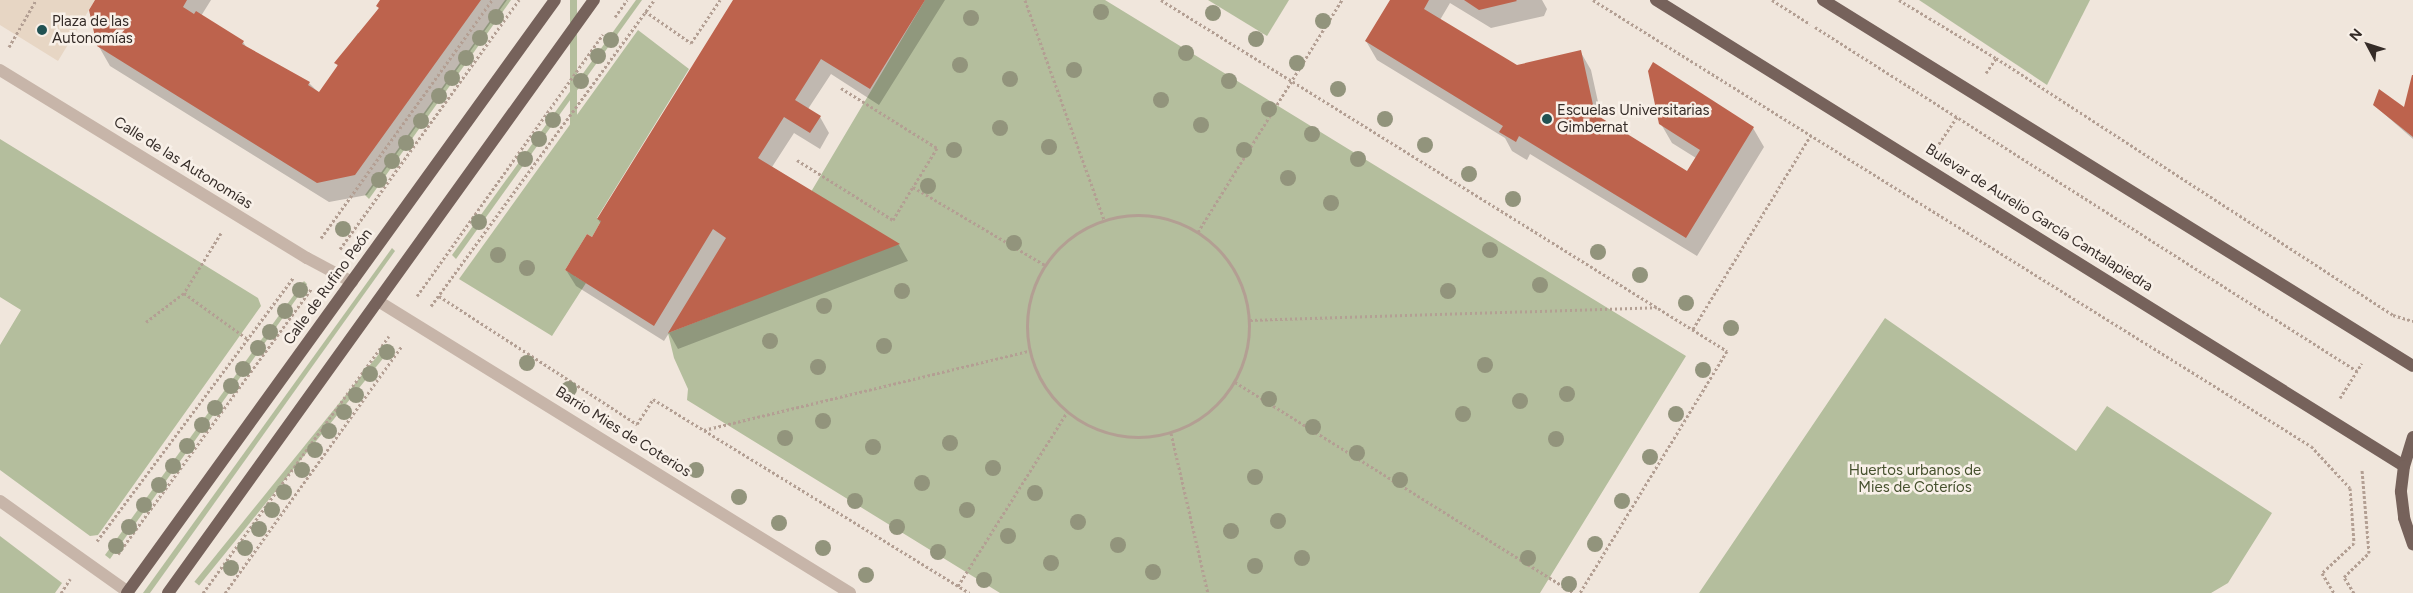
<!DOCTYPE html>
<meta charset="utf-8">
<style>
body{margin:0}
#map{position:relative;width:2413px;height:593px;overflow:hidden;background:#f0e6dc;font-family:Figtree,sans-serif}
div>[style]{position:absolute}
.green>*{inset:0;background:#b4be9d;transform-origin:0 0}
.plaza>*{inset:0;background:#e7d6c4}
.shadow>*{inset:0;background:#0003}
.building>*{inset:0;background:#bd634d}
.path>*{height:3px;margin-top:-1.5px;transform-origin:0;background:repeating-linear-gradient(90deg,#b39f93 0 2.5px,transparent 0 5px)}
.path>.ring{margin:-1.5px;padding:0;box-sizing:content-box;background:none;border:3px solid #b39f93;border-radius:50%}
.minor>*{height:12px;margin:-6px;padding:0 6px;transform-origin:6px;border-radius:6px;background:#c7b5a9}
.major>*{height:12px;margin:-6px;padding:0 6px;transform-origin:6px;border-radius:6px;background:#76625b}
.trees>*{width:16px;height:16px;margin:-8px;border-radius:50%;background:#92947c}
.dots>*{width:14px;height:14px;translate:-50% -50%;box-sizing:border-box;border:2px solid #f8f0e8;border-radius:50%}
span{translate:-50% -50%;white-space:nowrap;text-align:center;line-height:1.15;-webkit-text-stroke:5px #f8f0e8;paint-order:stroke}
.poi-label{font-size:15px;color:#352c28}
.left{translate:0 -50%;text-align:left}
.street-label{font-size:15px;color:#352c28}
.park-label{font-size:15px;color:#46512e}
.north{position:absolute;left:2343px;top:20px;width:50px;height:50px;-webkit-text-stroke:4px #f8f0e8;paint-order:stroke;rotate:310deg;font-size:14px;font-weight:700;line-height:20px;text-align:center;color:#352c28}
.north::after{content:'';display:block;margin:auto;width:18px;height:22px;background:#352c28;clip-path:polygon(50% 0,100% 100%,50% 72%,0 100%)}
</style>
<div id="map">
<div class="green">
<div style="clip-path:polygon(505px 0,511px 0,369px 199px,365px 195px)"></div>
<div style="left:570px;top:0;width:7px;height:276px"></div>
<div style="clip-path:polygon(636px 0,642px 0,456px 259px,452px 255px)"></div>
<div style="clip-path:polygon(925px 0,1105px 0,1686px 356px,1540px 593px,1000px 593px,687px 400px,688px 389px,674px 358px,668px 333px,745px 303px)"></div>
<div style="clip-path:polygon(1208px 0,1289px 0,1267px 36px)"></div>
<div style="clip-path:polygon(1919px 0,2090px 0,2047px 85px)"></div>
<div style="clip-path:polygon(638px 30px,689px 69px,597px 218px,601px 221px,592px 237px,587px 234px,565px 270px,586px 283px,552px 336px,459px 279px)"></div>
<div style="clip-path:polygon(0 139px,258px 298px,261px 306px,98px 535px,90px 536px,0 470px,0 345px,21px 310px,0 297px)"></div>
<div style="clip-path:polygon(392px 248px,395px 251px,150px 593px,143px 593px)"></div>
<div style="clip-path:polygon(304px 281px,307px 284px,110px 559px,105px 555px)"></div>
<div style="clip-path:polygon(1885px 318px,2076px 451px,2107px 406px,2272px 513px,2228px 583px,2211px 593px,1699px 593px)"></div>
<div style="left:387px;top:344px;width:6px;height:306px;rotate:39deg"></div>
<div style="clip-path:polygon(0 536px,62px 583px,55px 593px,0 593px)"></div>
</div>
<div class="plaza">
<div style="clip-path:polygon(0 0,95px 0,58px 61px,0 25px)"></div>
</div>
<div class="shadow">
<div style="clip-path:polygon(97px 0,211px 0,201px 16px,243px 42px,247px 48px,309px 83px,319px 93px,338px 67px,336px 63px,358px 33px,361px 35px,384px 0,507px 0,367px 195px,329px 202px,110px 66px,98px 45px)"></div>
<div style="clip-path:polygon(735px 0,945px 0,879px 105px,831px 74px,808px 109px,820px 117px,829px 133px,820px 149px,794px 133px,772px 167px,899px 245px,908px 261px,678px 349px,669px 333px,664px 341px,576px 286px,566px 270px,593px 239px,601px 224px,598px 219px)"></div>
<div style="clip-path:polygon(1392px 0,1542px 0,1547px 9px,1544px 16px,1491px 28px,1450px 3px,1440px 20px,1516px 67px,1580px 51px,1591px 70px,1602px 120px,1687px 173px,1696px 158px,1672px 143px,1661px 124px,1753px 128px,1764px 147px,1697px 256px,1530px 154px,1527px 160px,1512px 151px,1505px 138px,1377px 60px,1366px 41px)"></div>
<div style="clip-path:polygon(2413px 78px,2413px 139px,2374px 105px,2404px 109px)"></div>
</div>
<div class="building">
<div style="clip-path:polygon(95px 0,187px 0,183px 7px,194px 14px,196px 11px,244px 41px,242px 44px,310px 82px,308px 85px,319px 92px,338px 65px,334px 63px,379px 8px,376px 6px,380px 0,481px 0,355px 175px,317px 183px,97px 46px,89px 10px)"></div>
<div style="clip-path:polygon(733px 0,925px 0,870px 89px,821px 59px,795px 100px,821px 116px,810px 133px,784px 117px,758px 158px,900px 244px,668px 333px,726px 238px,713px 229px,654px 326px,565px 270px,587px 234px,592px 237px,601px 221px,597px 219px)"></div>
<div style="clip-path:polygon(1390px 0,1429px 0,1424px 9px,1517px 65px,1581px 50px,1595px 114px,1687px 171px,1700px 150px,1659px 124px,1648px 71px,1653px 62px,1754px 127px,1686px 238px,1519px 136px,1516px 142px,1499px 132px,1503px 126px,1365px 41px)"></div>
<div style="clip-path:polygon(1464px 0,1516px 0,1517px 1px,1479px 10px)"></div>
<div style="clip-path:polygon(2412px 75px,2413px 75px,2413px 137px,2373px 105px,2379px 89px,2404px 107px)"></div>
</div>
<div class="path">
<div style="left:1025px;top:0;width:234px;rotate:70.2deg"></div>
<div style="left:1161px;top:0;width:666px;rotate:31.8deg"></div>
<div style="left:1727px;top:351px;width:283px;rotate:121.3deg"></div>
<div style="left:1593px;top:0;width:845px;rotate:31.85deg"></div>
<div style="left:2311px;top:446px;width:57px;rotate:47.1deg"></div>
<div style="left:2350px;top:488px;width:55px;rotate:85.8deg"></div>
<div style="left:2354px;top:543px;width:44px;rotate:136.8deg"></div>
<div style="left:2322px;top:573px;width:23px;rotate:59deg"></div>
<div style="left:1772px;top:0;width:45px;rotate:32.3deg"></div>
<div style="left:1899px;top:0;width:113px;rotate:30.9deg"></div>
<div style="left:1996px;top:58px;width:473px;rotate:32.9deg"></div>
<div style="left:2393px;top:315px;width:21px;rotate:17deg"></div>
<div style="left:645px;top:11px;width:56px;rotate:34.8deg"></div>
<div style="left:691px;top:43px;width:52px;rotate:-56deg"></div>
<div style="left:615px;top:17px;width:21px;rotate:-55deg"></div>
<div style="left:1815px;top:27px;width:642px;rotate:32.4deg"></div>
<div style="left:9px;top:47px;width:54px;rotate:-60.1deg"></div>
<div style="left:1986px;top:73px;width:18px;rotate:-56deg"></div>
<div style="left:841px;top:88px;width:113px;rotate:32deg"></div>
<div style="left:937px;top:148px;width:46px;rotate:121.6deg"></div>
<div style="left:1936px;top:148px;width:40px;rotate:-56deg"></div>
<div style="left:797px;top:160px;width:113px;rotate:32deg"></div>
<div style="left:893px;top:220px;width:39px;rotate:-59deg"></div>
<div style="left:913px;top:187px;width:153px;rotate:30.6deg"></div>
<div class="ring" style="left:1027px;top:215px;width:219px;height:219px"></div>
<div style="left:1198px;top:232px;width:273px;rotate:-58.2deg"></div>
<div style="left:221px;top:233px;width:70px;rotate:121.7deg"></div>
<div style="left:184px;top:293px;width:80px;rotate:35.9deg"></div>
<div style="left:321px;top:238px;width:293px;rotate:-54.3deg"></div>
<div style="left:340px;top:249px;width:307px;rotate:-54.3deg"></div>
<div style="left:417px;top:296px;width:321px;rotate:-54.6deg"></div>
<div style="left:439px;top:296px;width:236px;rotate:32.9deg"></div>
<div style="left:637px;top:424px;width:30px;rotate:-57deg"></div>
<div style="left:653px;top:399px;width:371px;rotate:31.5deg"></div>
<div style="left:431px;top:306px;width:379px;rotate:-53.9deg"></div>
<div style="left:1250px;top:320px;width:407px;rotate:-1.8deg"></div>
<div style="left:146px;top:322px;width:48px;rotate:-37.3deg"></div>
<div style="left:1693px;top:329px;width:227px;rotate:-58.7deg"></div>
<div style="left:1235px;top:382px;width:399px;rotate:31.9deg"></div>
<div style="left:2340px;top:398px;width:41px;rotate:-57.8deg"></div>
<div style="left:704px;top:430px;width:334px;rotate:-13.7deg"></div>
<div style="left:1171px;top:433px;width:164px;rotate:77deg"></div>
<div style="left:97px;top:541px;width:328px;rotate:-53.3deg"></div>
<div style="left:118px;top:554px;width:329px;rotate:-53.9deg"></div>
<div style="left:958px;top:586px;width:205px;rotate:-57.9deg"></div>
<div style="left:61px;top:593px;width:17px;rotate:-57deg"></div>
<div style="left:203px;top:593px;width:317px;rotate:-54.1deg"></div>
<div style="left:225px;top:593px;width:304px;rotate:-54.4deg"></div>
<div style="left:2354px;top:593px;width:19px;rotate:-122deg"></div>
<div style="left:2344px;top:577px;width:35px;rotate:-44deg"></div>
<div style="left:2369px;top:553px;width:83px;rotate:-94.8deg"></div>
</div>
<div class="minor">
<div style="left:0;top:70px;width:360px;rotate:31.5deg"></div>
<div style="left:307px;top:258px;width:51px;rotate:28.1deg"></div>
<div style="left:378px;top:301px;width:555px;rotate:31.74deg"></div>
<div style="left:0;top:501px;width:157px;rotate:35.4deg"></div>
</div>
<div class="major">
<div style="left:1656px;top:0;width:881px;rotate:31.92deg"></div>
<div style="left:1823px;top:0;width:694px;rotate:31.81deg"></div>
<div style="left:2413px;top:437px;width:30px;rotate:107deg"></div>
<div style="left:2404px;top:466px;width:26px;rotate:97deg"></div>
<div style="left:2401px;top:492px;width:26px;rotate:83deg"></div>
<div style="left:2404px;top:518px;width:28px;rotate:71deg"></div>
<div style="left:127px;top:593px;width:731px;rotate:-54.18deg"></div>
<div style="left:168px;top:593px;width:730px;rotate:-54.31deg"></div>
</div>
<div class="trees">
<div style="left:1101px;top:12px"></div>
<div style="left:1213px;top:13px"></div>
<div style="left:496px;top:17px"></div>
<div style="left:971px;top:18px"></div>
<div style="left:1323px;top:21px"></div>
<div style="left:480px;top:38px"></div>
<div style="left:1256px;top:39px"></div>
<div style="left:611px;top:40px"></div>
<div style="left:1186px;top:53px"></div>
<div style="left:598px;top:56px"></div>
<div style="left:466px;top:58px"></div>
<div style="left:1297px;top:63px"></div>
<div style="left:960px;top:65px"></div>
<div style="left:1074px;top:70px"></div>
<div style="left:452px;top:78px"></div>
<div style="left:1010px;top:79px"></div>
<div style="left:581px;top:81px"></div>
<div style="left:1229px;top:81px"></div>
<div style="left:1338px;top:89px"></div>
<div style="left:439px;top:96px"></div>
<div style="left:1161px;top:100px"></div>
<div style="left:1269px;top:109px"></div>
<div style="left:1385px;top:119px"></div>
<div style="left:553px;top:120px"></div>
<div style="left:421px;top:121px"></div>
<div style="left:1201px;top:125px"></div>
<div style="left:1000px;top:128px"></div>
<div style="left:1312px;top:134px"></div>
<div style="left:539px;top:139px"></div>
<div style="left:406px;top:143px"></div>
<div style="left:1425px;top:145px"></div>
<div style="left:1049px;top:147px"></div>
<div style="left:954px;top:150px"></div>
<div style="left:1244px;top:150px"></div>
<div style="left:525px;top:159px"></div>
<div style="left:1358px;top:159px"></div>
<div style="left:392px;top:161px"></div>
<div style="left:1469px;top:174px"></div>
<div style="left:1288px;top:178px"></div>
<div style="left:379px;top:180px"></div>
<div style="left:928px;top:186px"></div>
<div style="left:1513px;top:199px"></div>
<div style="left:1331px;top:203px"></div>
<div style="left:479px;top:222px"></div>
<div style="left:343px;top:229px"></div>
<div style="left:1014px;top:243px"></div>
<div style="left:1490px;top:250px"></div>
<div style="left:1598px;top:252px"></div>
<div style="left:498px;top:255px"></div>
<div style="left:527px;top:268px"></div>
<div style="left:1640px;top:275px"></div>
<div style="left:1540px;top:285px"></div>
<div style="left:300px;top:290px"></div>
<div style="left:902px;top:291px"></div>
<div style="left:1448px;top:291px"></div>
<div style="left:1686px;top:303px"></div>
<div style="left:824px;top:306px"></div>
<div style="left:285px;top:311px"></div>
<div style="left:1731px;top:328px"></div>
<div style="left:270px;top:332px"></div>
<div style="left:770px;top:341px"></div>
<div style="left:884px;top:346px"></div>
<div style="left:258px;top:348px"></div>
<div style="left:387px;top:352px"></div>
<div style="left:527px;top:363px"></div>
<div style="left:1485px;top:365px"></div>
<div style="left:818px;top:367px"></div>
<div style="left:243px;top:369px"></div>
<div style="left:1703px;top:370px"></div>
<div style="left:370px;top:374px"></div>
<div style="left:231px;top:386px"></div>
<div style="left:569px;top:389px"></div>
<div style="left:1567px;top:394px"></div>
<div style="left:356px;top:395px"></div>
<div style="left:1269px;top:399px"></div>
<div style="left:1520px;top:401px"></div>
<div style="left:215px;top:408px"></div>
<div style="left:344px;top:412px"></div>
<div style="left:1463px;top:414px"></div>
<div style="left:1676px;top:414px"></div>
<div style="left:823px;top:421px"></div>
<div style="left:202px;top:425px"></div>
<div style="left:1313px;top:427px"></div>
<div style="left:329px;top:431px"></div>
<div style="left:785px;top:438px"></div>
<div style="left:1556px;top:439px"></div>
<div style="left:950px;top:443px"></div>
<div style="left:187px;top:446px"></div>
<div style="left:873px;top:447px"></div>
<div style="left:315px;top:450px"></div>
<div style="left:1357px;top:453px"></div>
<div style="left:1650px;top:457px"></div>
<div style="left:173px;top:466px"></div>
<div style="left:993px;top:468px"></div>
<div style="left:302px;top:470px"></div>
<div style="left:696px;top:470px"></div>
<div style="left:1255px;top:477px"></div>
<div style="left:1400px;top:480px"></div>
<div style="left:922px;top:483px"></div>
<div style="left:159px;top:485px"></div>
<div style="left:284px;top:492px"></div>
<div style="left:1035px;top:493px"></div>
<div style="left:739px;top:497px"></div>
<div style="left:855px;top:501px"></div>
<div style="left:1622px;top:501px"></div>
<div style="left:144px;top:505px"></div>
<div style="left:272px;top:510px"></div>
<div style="left:967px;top:510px"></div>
<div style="left:1278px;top:521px"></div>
<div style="left:1078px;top:522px"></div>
<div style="left:779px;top:523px"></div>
<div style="left:129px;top:527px"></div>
<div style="left:897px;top:527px"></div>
<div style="left:259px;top:529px"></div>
<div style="left:1231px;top:531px"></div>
<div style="left:1008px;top:536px"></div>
<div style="left:1595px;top:544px"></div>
<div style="left:1118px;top:545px"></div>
<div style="left:116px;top:546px"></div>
<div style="left:245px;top:548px"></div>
<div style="left:823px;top:548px"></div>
<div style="left:938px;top:552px"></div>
<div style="left:1302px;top:558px"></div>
<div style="left:1528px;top:558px"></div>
<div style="left:1051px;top:563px"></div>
<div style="left:1255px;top:566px"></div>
<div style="left:231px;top:568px"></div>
<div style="left:1153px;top:572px"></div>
<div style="left:866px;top:575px"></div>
<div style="left:984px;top:580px"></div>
<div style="left:1569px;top:584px"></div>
</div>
<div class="dots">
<div style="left:42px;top:30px;background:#215253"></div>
<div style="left:1547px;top:119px;background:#215253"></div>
</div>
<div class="poi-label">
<span class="left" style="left:52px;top:30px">Plaza de las<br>Autonomías</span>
<span class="left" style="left:1557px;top:119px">Escuelas Universitarias<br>Gimbernat</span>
</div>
<div class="street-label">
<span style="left:183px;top:163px;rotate:32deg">Calle de las Autonomías</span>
<span style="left:2039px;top:218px;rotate:32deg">Bulevar de Aurelio García Cantalapiedra</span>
<span style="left:328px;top:287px;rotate:-54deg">Calle de Rufino Peón</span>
<span style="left:623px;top:432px;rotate:32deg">Barrio Mies de Coterios</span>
</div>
<div class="park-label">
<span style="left:1915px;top:479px">Huertos urbanos de<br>Mies de Coteríos</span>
</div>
<div class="north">N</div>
</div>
